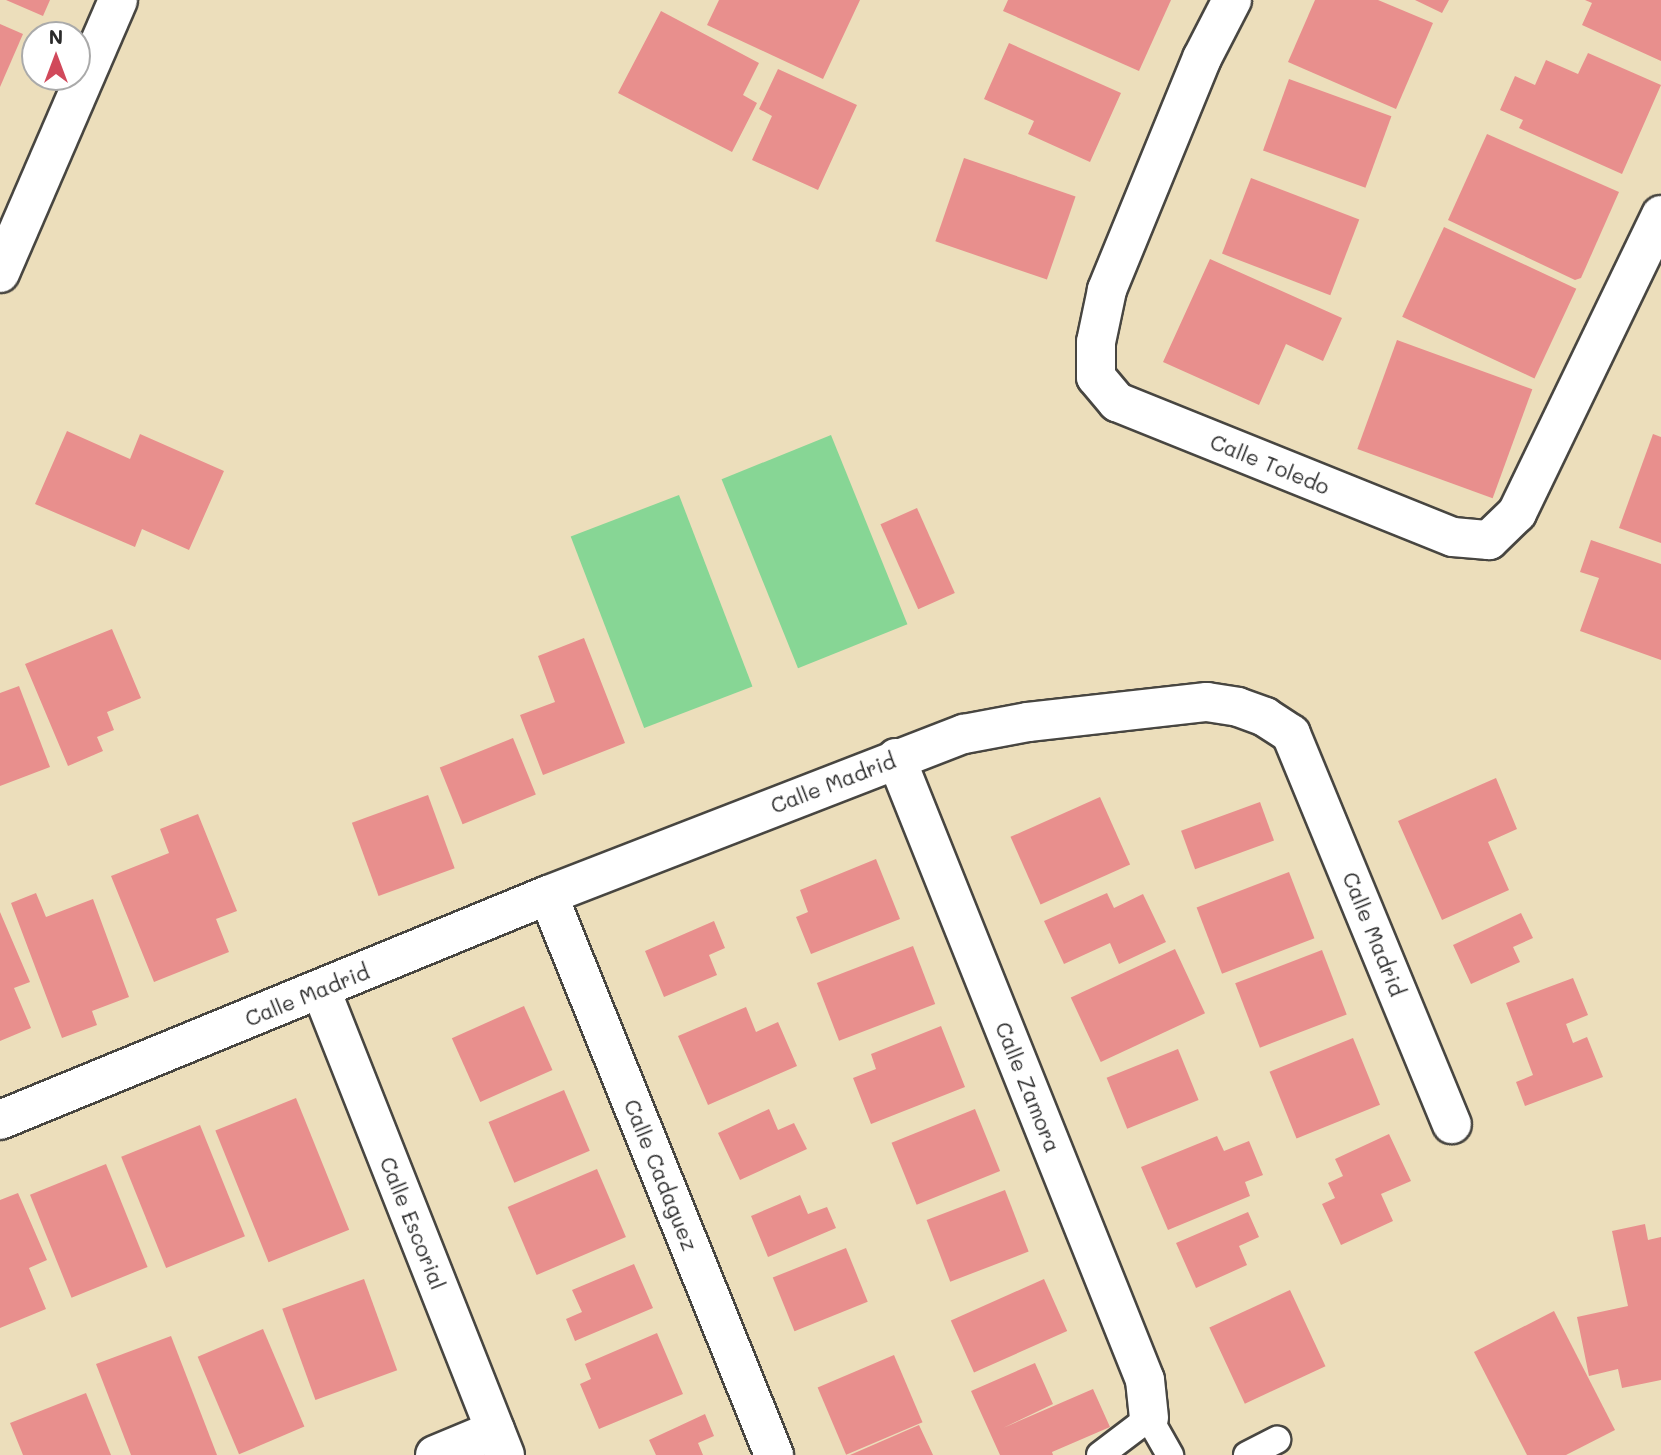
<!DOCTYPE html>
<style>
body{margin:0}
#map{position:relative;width:1661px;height:1455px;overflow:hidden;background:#ecdebb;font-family:Mali,sans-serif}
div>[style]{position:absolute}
.green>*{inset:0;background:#87d695;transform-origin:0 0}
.building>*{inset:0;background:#e88f8d;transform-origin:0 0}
.roads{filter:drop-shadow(2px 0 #484641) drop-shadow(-2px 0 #484641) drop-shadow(0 2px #484641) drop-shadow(0 -2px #484641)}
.lane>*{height:26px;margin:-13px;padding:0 13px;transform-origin:13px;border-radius:13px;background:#fff}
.street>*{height:38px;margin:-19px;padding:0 19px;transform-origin:19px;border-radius:19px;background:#fff}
span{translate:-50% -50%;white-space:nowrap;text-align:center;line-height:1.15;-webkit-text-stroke:7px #fff;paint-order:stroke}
.street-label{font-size:21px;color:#2b2b2b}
.north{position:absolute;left:21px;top:21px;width:70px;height:70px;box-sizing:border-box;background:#fff;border:2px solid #aaa;border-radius:50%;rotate:0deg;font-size:19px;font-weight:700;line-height:28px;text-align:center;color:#2b2b2b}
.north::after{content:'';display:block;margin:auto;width:24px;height:32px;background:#d1495b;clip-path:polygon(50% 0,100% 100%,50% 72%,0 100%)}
</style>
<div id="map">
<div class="green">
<div style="left:831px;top:435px;width:204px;height:118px;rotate:68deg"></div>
<div style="left:679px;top:495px;width:205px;height:116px;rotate:69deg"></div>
</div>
<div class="building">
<div style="clip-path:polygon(6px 0,50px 0,43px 16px)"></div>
<div style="clip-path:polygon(719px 0,860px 0,823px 79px,707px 25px)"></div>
<div style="clip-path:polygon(1008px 0,1171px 0,1139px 71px,1003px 11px)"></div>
<div style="clip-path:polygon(1315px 0,1378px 0,1433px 23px,1396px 109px,1288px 62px)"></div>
<div style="clip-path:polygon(1415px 0,1449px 0,1442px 13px)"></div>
<div style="clip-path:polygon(1585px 0,1661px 0,1661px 61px,1582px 25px,1592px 3px)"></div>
<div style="clip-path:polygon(661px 11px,759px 63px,743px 95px,757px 103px,732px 152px,618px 93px)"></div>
<div style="clip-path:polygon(0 24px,23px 34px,0 87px)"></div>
<div style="clip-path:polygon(1009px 43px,1121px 93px,1090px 162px,1028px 134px,1034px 121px,984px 99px)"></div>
<div style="clip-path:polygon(1588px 53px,1661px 85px,1622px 174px,1519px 128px,1523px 120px,1500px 110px,1515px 76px,1535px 85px,1546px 60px,1578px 74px)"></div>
<div style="clip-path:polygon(778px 69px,857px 105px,818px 190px,752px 160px,772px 116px,759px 109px)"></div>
<div style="left:1289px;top:79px;width:109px;height:76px;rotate:20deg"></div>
<div style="clip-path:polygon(1487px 134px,1619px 192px,1581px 278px,1575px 280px,1448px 220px)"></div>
<div style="left:964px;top:158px;width:118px;height:88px;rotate:19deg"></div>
<div style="left:1251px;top:178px;width:116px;height:81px;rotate:21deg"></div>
<div style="left:1444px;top:227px;width:146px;height:99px;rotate:25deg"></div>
<div style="clip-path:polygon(1210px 259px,1342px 318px,1323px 361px,1286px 344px,1259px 405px,1163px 362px)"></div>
<div style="left:1397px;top:340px;width:144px;height:116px;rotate:20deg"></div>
<div style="clip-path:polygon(67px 431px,130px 459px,140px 434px,224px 471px,189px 550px,142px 529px,135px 547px,35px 504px)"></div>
<div style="clip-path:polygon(1653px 434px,1661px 437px,1661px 543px,1619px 528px)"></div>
<div style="left:917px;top:508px;width:93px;height:40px;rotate:66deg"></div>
<div style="clip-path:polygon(1591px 540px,1661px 564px,1661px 660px,1580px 631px,1599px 578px,1580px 572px)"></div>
<div style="clip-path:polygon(112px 629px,141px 698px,107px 712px,114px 730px,97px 737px,103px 751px,68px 766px,25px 664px)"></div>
<div style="clip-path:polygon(584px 638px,625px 743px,543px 775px,520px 715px,555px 702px,538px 656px)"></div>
<div style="clip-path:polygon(19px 686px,50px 767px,0 786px,0 693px)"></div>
<div style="left:513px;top:738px;width:61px;height:79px;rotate:68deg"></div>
<div style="clip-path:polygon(1496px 778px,1517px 829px,1488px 842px,1509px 890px,1442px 920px,1398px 821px)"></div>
<div style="left:428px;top:795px;width:78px;height:81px;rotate:70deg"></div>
<div style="left:1100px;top:797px;width:74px;height:98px;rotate:66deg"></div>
<div style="left:1260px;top:802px;width:41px;height:84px;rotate:70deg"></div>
<div style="clip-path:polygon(198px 814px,237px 911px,216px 919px,229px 952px,154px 982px,111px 876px,169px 853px,160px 829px)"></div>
<div style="clip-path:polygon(876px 859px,900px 919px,811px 954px,796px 917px,808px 912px,800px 890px)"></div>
<div style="left:1289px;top:872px;width:71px;height:99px;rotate:69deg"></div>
<div style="clip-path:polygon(36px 893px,46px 917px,93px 899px,129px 997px,92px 1011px,97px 1025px,62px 1038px,11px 903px)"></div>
<div style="clip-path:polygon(1107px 893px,1114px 908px,1143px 894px,1166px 942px,1119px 964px,1110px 943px,1064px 964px,1044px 921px)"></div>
<div style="clip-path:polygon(0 912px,30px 982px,14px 988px,31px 1028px,0 1041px)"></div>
<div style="clip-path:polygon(1521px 913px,1533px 938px,1513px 947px,1520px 962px,1471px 984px,1453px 945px)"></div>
<div style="clip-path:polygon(714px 921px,725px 948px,709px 955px,717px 975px,664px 997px,645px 951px)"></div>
<div style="left:913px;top:946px;width:62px;height:103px;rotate:69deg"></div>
<div style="left:1175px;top:949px;width:71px;height:115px;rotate:65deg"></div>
<div style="left:1322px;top:950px;width:69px;height:93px;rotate:69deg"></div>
<div style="clip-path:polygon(1573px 978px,1588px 1015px,1566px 1024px,1573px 1043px,1587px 1037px,1603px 1077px,1525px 1106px,1516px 1082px,1533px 1075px,1506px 1003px)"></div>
<div style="left:524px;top:1006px;width:70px;height:79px;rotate:66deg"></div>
<div style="clip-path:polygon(746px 1007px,756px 1032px,778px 1022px,797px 1066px,708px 1105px,678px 1036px)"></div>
<div style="clip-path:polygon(941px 1026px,965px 1087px,871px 1124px,853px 1078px,876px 1069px,871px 1054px)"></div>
<div style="left:1353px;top:1038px;width:72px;height:90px;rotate:68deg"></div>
<div style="left:1178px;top:1049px;width:55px;height:77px;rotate:68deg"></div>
<div style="left:564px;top:1090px;width:66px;height:82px;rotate:67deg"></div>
<div style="left:296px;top:1098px;width:142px;height:87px;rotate:68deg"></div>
<div style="clip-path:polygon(769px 1109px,778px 1130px,794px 1123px,807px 1149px,740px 1180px,718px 1133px)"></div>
<div style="left:975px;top:1109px;width:67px;height:90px;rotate:68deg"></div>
<div style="left:200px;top:1125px;width:120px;height:85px;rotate:68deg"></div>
<div style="clip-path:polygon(1389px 1134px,1411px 1181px,1381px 1194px,1393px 1221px,1341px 1245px,1322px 1204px,1335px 1198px,1328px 1183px,1343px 1176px,1335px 1159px)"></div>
<div style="clip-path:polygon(1217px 1136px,1224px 1151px,1249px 1141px,1263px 1175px,1245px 1182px,1250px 1196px,1168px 1230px,1141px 1167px)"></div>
<div style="left:106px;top:1164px;width:111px;height:82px;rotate:68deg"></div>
<div style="left:597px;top:1169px;width:74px;height:97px;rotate:67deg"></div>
<div style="left:1005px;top:1190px;width:66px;height:84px;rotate:69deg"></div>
<div style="clip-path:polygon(18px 1193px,47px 1260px,29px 1268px,46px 1309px,0 1328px,0 1200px)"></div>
<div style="clip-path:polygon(800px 1195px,808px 1214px,827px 1207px,836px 1228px,768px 1257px,751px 1216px)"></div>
<div style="clip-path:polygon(1248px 1212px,1259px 1237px,1239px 1246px,1247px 1265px,1196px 1288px,1176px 1243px)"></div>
<div style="clip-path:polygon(1645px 1224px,1648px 1240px,1661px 1237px,1661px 1380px,1622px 1388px,1618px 1369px,1589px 1376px,1577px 1317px,1628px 1306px,1612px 1231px)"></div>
<div style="left:846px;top:1248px;width:58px;height:79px;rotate:68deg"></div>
<div style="clip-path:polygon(634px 1264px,653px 1308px,575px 1341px,566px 1319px,582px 1312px,572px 1290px)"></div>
<div style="left:364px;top:1279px;width:97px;height:87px;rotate:70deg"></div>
<div style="left:1044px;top:1279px;width:57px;height:102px;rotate:66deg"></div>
<div style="left:1290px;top:1290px;width:84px;height:89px;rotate:65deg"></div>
<div style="clip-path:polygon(1554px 1311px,1615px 1430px,1566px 1455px,1527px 1455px,1474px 1352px)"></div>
<div style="left:263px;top:1329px;width:106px;height:71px;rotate:67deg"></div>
<div style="clip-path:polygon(657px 1333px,683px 1394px,599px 1429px,580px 1384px,591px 1379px,585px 1364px)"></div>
<div style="clip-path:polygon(171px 1336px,217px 1455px,131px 1455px,96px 1364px)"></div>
<div style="left:894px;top:1355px;width:73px;height:83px;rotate:67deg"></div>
<div style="clip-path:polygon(1035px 1363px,1053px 1404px,1003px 1428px,1093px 1389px,1110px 1427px,1052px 1452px,1053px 1455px,1000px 1455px,971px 1391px)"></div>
<div style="clip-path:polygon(86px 1393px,111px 1455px,23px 1455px,10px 1423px)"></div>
<div style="clip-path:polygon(705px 1414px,714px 1436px,698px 1443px,703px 1455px,656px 1455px,649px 1440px)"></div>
<div style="clip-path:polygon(919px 1425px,933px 1455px,850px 1455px)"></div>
</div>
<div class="roads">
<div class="lane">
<div style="left:1100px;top:1455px;width:61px;rotate:-37.1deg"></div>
<div style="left:1149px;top:1418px;width:43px;rotate:60.4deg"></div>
<div style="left:1247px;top:1455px;width:34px;rotate:-27deg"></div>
</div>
<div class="street">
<div style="left:1232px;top:0;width:65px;rotate:117.3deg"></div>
<div style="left:1202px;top:58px;width:251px;rotate:112.3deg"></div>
<div style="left:1107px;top:290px;width:53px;rotate:101.9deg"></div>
<div style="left:1096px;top:342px;width:35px;rotate:90deg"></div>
<div style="left:1096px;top:377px;width:33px;rotate:50deg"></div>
<div style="left:1117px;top:402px;width:362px;rotate:21.9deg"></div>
<div style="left:1453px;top:537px;width:36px;rotate:5deg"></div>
<div style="left:1489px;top:540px;width:39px;rotate:-44deg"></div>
<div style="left:1517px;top:513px;width:331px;rotate:-64.2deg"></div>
<div style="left:0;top:273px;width:297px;rotate:-66.6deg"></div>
<div style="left:896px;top:758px;width:670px;rotate:68.18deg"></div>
<div style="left:1145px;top:1380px;width:38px;rotate:84deg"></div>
<div style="left:548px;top:895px;width:604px;rotate:68.02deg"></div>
<div style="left:321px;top:990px;width:500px;rotate:68.41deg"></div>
<div style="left:0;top:1120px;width:592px;rotate:-22.32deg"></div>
<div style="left:548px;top:895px;width:446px;rotate:-21.2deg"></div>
<div style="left:964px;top:734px;width:65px;rotate:-10.6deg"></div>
<div style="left:1028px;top:722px;width:180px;rotate:-6.4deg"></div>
<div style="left:1207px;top:702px;width:31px;rotate:9deg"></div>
<div style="left:1238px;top:707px;width:29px;rotate:20deg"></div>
<div style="left:1265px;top:717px;width:31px;rotate:33deg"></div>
<div style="left:1291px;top:734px;width:422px;rotate:67.6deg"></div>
<div style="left:435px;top:1455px;width:65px;rotate:-22.6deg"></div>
</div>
</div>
<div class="street-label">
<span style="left:1270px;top:464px;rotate:22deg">Calle Toledo</span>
<span style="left:833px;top:783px;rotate:-21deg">Calle Madrid</span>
<span style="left:1374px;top:934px;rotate:68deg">Calle Madrid</span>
<span style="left:307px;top:995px;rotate:-22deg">Calle Madrid</span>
<span style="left:1028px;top:1087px;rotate:68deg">Calle Zamora</span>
<span style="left:661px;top:1175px;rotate:68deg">Calle Cadaguez</span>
<span style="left:413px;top:1223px;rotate:68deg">Calle Escorial</span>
</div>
<div class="north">N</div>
</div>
